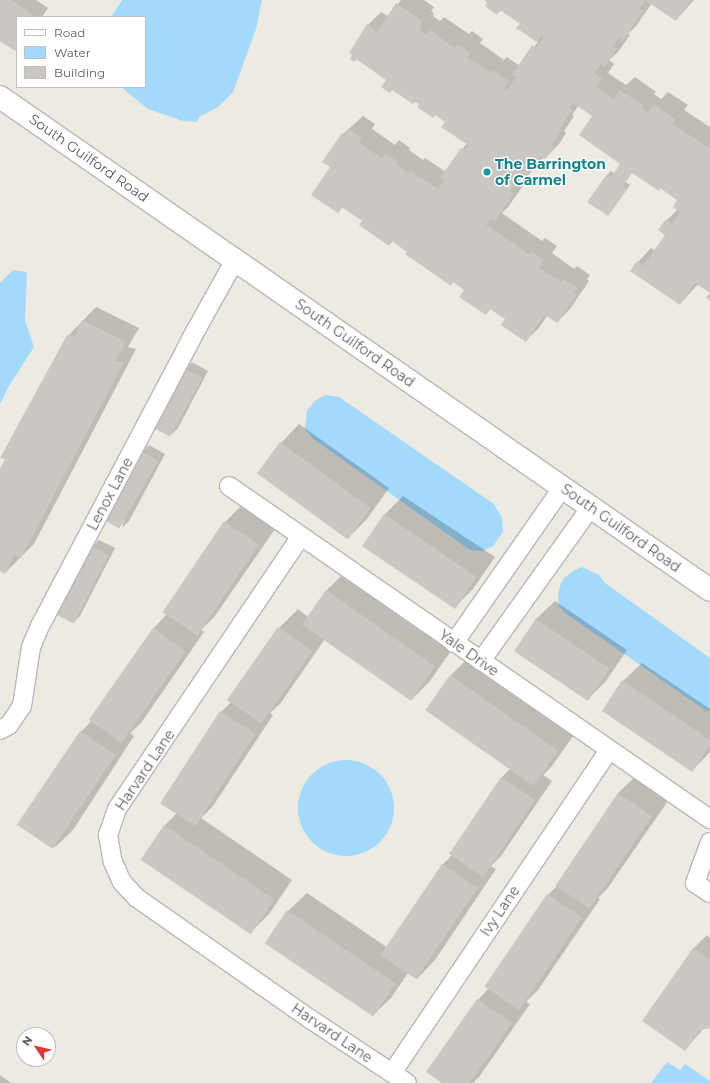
<!DOCTYPE html>
<style>
body{margin:0}
#map{position:relative;width:710px;height:1083px;overflow:hidden;background:#edeae2;font-family:Montserrat,sans-serif}
div>[style]{position:absolute}
.water>*{inset:0;background:#a3dafc}
.round{border-radius:50%}
.shadow>*{inset:0;background:#0003}
.building>*{inset:0;background:#cac6c1;transform-origin:0 0}
.roads{filter:drop-shadow(1px 0 #b5b8bc) drop-shadow(-1px 0 #b5b8bc) drop-shadow(0 1px #b5b8bc) drop-shadow(0 -1px #b5b8bc)}
.street>*{height:18px;margin:-9px;padding:0 9px;transform-origin:9px;border-radius:9px;background:#fff}
.secondary>*{height:22px;margin:-11px;padding:0 11px;transform-origin:11px;border-radius:11px;background:#fff}
.dots>*{width:11px;height:11px;translate:-50% -50%;box-sizing:border-box;border:2px solid #fff;border-radius:50%}
span{translate:-50% -50%;white-space:nowrap;text-align:center;line-height:1.15;-webkit-text-stroke:3px #fff;paint-order:stroke}
.street-label{font-size:14px;color:#5a5e62}
.culture-label{font-size:14px;color:#0d838f;font-weight:700}
.left{translate:0 -50%;text-align:left}
.legend{position:absolute;left:16px;top:16px;width:130px;height:72px;box-sizing:border-box;background:#fff;border:1px solid #bdbfc0;margin:0;padding:5px 7px;list-style:none;font-size:12px;color:#5a5e62}
.legend li{display:flex;align-items:center;gap:8px;height:20px}
.legend b{width:20px;border:1px solid #bdbfc0}
.north{position:absolute;left:16px;top:1027px;width:40px;height:40px;box-sizing:border-box;background:#fff;border:1px solid #bdbfc0;border-radius:50%;rotate:305deg;font-size:11px;font-weight:700;line-height:16px;text-align:center;color:#5a5e62}
.north::after{content:'';display:block;margin:auto;width:14px;height:18px;background:#e23732;clip-path:polygon(50% 0,100% 100%,50% 72%,0 100%)}
</style>
<div id="map">
<div class="water">
<div style="clip-path:polygon(122px 0,262px 0,256px 29px,233px 92px,218px 107px,199px 117px,197px 122px,183px 121px,148px 109px,127px 92px,122px 87px,145px 87px,145px 17px,111px 17px)"></div>
<div style="clip-path:polygon(13px 270px,27px 272px,25px 320px,34px 347px,9px 386px,0 404px,0 283px)"></div>
<div style="clip-path:polygon(326px 395px,339px 397px,494px 504px,502px 518px,503px 532px,493px 546px,483px 551px,470px 550px,312px 438px,305px 429px,307px 410px,316px 400px)"></div>
<div style="clip-path:polygon(582px 567px,599px 575px,605px 583px,710px 658px,710px 711px,705px 710px,565px 613px,559px 606px,558px 594px,561px 583px,564px 578px,573px 571px)"></div>
<div class="round" style="left:298px;top:760px;width:96px;height:96px"></div>
<div style="clip-path:polygon(667px 1062px,680px 1070px,685px 1064px,710px 1081px,710px 1083px,651px 1083px)"></div>
</div>
<div class="shadow">
<div style="clip-path:polygon(0 0,36px 0,48px 8px,42px 17px,17px 17px,17px 48px,0 39px)"></div>
<div style="clip-path:polygon(401px 0,424px 0,434px 7px,431px 11px,434px 13px,433px 16px,440px 21px,444px 17px,469px 34px,472px 31px,483px 39px,480px 43px,504px 60px,507px 57px,520px 66px,538px 42px,518px 28px,521px 23px,501px 10px,497px 14px,485px 0,694px 0,676px 20px,652px 3px,636px 26px,628px 34px,630px 35px,618px 52px,609px 60px,614px 64px,608px 73px,626px 85px,635px 77px,656px 92px,654px 94px,661px 99px,668px 92px,688px 105px,684px 110px,710px 127px,710px 292px,698px 284px,680px 304px,638px 262px,651px 248px,655px 251px,666px 234px,667px 220px,678px 209px,679px 200px,661px 187px,659px 189px,633px 171px,625px 182px,630px 185px,611px 212px,588px 202px,608px 174px,611px 171px,615px 174px,621px 165px,593px 115px,579px 105px,572px 115px,574px 116px,564px 131px,566px 133px,559px 144px,545px 158px,544px 157px,525px 179px,527px 180px,508px 207px,502px 213px,542px 241px,545px 238px,557px 246px,552px 253px,574px 269px,577px 266px,590px 275px,587px 279px,589px 281px,570px 309px,557px 322px,547px 316px,539px 328px,525px 341px,506px 319px,491px 308px,486px 314px,466px 289px,454px 281px,450px 285px,393px 241px,389px 245px,363px 221px,343px 207px,338px 212px,332px 167px,324px 162px,343px 134px,363px 116px,375px 124px,372px 129px,395px 145px,399px 140px,410px 148px,409px 150px,423px 160px,425px 158px,446px 172px,467px 143px,446px 122px,436px 114px,433px 117px,420px 104px,387px 80px,368px 25px,381px 12px,389px 17px)"></div>
<div style="clip-path:polygon(96px 307px,139px 328px,128px 347px,136px 349px,34px 544px,5px 573px,0 570px,0 471px,68px 336px)"></div>
<div style="clip-path:polygon(192px 362px,208px 371px,178px 428px,171px 435px,185px 369px)"></div>
<div style="clip-path:polygon(299px 424px,389px 488px,367px 519px,348px 538px,281px 443px)"></div>
<div style="clip-path:polygon(149px 445px,165px 454px,129px 521px,122px 528px,142px 452px)"></div>
<div style="clip-path:polygon(403px 496px,495px 557px,473px 589px,455px 607px,364px 546px,385px 514px)"></div>
<div style="clip-path:polygon(244px 503px,277px 526px,215px 616px,201px 630px,204px 632px,141px 723px,130px 733px,134px 736px,73px 830px,54px 848px,81px 732px,92px 720px,153px 629px,167px 614px,163px 612px,225px 522px)"></div>
<div style="clip-path:polygon(99px 540px,115px 548px,80px 616px,73px 623px,92px 547px)"></div>
<div style="clip-path:polygon(345px 572px,453px 648px,430px 681px,411px 700px,325px 639px,280px 704px,270px 713px,273px 715px,213px 806px,201px 818px,292px 880px,269px 914px,250px 933px,142px 860px,165px 825px,177px 813px,161px 803px,221px 712px,231px 702px,279px 628px,298px 609px,308px 617px,326px 591px)"></div>
<div style="clip-path:polygon(555px 601px,627px 650px,606px 681px,588px 699px,515px 650px,536px 619px)"></div>
<div style="clip-path:polygon(469px 657px,576px 732px,552px 766px,543px 775px,552px 781px,501px 856px,491px 866px,496px 869px,435px 960px,417px 979px,408px 973px,391px 998px,372px 1016px,288px 911px,307px 893px,388px 948px,442px 865px,452px 855px,501px 778px,511px 768px,450px 676px)"></div>
<div style="clip-path:polygon(642px 663px,710px 709px,710px 752px,692px 771px,623px 681px)"></div>
<div style="clip-path:polygon(637px 775px,670px 798px,607px 889px,598px 898px,600px 899px,538px 990px,526px 1002px,530px 1004px,479px 1077px,473px 1083px,443px 1083px,478px 1000px,489px 988px,548px 895px,557px 886px,618px 793px)"></div>
<div style="clip-path:polygon(707px 935px,710px 938px,710px 1027px,704px 1028px,685px 1050px,693px 949px)"></div>
<div style="clip-path:polygon(0 1075px,11px 1083px,0 1083px)"></div>
</div>
<div class="building">
<div style="clip-path:polygon(0 0,12px 0,36px 17px,17px 17px,17px 49px,15px 51px,0 41px)"></div>
<div style="clip-path:polygon(484px 0,691px 0,676px 21px,645px 0,639px 9px,643px 11px,623px 41px,619px 38px,613px 46px,617px 49px,605px 66px,601px 64px,594px 73px,602px 78px,596px 87px,614px 99px,620px 90px,643px 105px,641px 108px,648px 112px,654px 105px,675px 119px,672px 124px,710px 148px,710px 301px,706px 298px,710px 293px,695px 283px,680px 305px,630px 271px,637px 261px,643px 266px,665px 235px,658px 230px,666px 219px,672px 224px,680px 212px,673px 207px,677px 200px,660px 188px,659px 191px,632px 173px,623px 186px,627px 189px,608px 216px,587px 202px,607px 174px,611px 177px,620px 164px,579px 135px,592px 116px,573px 103px,569px 108px,572px 110px,560px 129px,562px 130px,551px 145px,554px 147px,545px 159px,541px 156px,522px 183px,518px 180px,510px 191px,514px 194px,495px 221px,491px 219px,486px 225px,529px 254px,531px 251px,544px 260px,539px 267px,561px 282px,563px 279px,578px 288px,574px 293px,577px 295px,557px 323px,545px 315px,526px 342px,501px 325px,505px 319px,490px 309px,486px 315px,459px 297px,464px 290px,453px 282px,451px 286px,405px 254px,407px 252px,392px 241px,389px 246px,359px 225px,362px 221px,342px 207px,338px 213px,311px 195px,330px 167px,322px 162px,342px 133px,345px 135px,349px 129px,362px 138px,359px 143px,382px 158px,385px 153px,398px 162px,396px 164px,409px 173px,411px 171px,438px 189px,444px 180px,440px 178px,461px 148px,465px 150px,468px 145px,441px 127px,445px 122px,435px 115px,433px 118px,417px 107px,419px 104px,415px 102px,413px 104px,392px 90px,390px 93px,381px 87px,386px 80px,356px 59px,354px 62px,350px 59px,352px 55px,349px 53px,367px 24px,377px 32px,396px 3px,422px 21px,419px 25px,422px 27px,420px 30px,427px 35px,430px 30px,455px 48px,457px 44px,470px 53px,467px 57px,491px 73px,493px 70px,509px 81px,504px 88px,507px 90px,516px 77px,512px 75px,532px 45px,536px 48px,544px 37px,542px 35px,537px 42px,516px 28px,520px 24px,500px 10px,497px 15px,485px 6px,487px 3px)"></div>
<div style="clip-path:polygon(82px 320px,126px 342px,115px 361px,124px 362px,21px 558px,14px 555px,5px 574px,0 571px,0 469px,5px 459px,0 458px,67px 335px,75px 337px)"></div>
<div style="left:184px;top:368px;width:21px;height:67px;rotate:29deg"></div>
<div style="left:280px;top:442px;width:112px;height:39px;rotate:36deg"></div>
<div style="left:141px;top:451px;width:20px;height:78px;rotate:30deg"></div>
<div style="left:384px;top:514px;width:112px;height:39px;rotate:34deg"></div>
<div style="left:224px;top:521px;width:42px;height:110px;rotate:34deg"></div>
<div style="left:91px;top:546px;width:20px;height:77px;rotate:27deg"></div>
<div style="left:326px;top:590px;width:133px;height:42px;rotate:35deg"></div>
<div style="left:536px;top:619px;width:89px;height:39px;rotate:34deg"></div>
<div style="left:278px;top:627px;width:42px;height:89px;rotate:35deg"></div>
<div style="left:153px;top:628px;width:40px;height:112px;rotate:35deg"></div>
<div style="left:450px;top:675px;width:132px;height:43px;rotate:35deg"></div>
<div style="clip-path:polygon(622px 680px,710px 740px,710px 746px,692px 772px,602px 711px)"></div>
<div style="left:220px;top:711px;width:42px;height:110px;rotate:33deg"></div>
<div style="left:80px;top:731px;width:43px;height:113px;rotate:34deg"></div>
<div style="left:501px;top:777px;width:41px;height:93px;rotate:34deg"></div>
<div style="left:618px;top:793px;width:41px;height:112px;rotate:34deg"></div>
<div style="left:164px;top:825px;width:133px;height:42px;rotate:34deg"></div>
<div style="left:442px;top:864px;width:43px;height:110px;rotate:34deg"></div>
<div style="left:547px;top:894px;width:42px;height:112px;rotate:34deg"></div>
<div style="left:287px;top:910px;width:131px;height:40px;rotate:34deg"></div>
<div style="clip-path:polygon(693px 948px,710px 960px,710px 1028px,700px 1030px,685px 1051px,642px 1021px)"></div>
<div style="clip-path:polygon(477px 999px,512px 1023px,470px 1083px,442px 1083px,426px 1072px)"></div>
</div>
<div class="roads">
<div class="street">
<div style="left:229px;top:486px;width:585px;rotate:34.7deg"></div>
<div style="left:301px;top:536px;width:329px;rotate:124deg"></div>
<div style="left:117px;top:809px;width:28px;rotate:109deg"></div>
<div style="left:108px;top:835px;width:27px;rotate:80deg"></div>
<div style="left:113px;top:862px;width:22px;rotate:66deg"></div>
<div style="left:122px;top:882px;width:22px;rotate:47deg"></div>
<div style="left:137px;top:898px;width:211px;rotate:35deg"></div>
<div style="left:310px;top:1019px;width:116px;rotate:33.4deg"></div>
<div style="left:454px;top:643px;width:190px;rotate:-55.1deg"></div>
<div style="left:481px;top:661px;width:189px;rotate:-54.5deg"></div>
<div style="left:0;top:730px;width:10px;rotate:-29deg"></div>
<div style="left:9px;top:725px;width:23px;rotate:-56deg"></div>
<div style="left:22px;top:706px;width:60px;rotate:-81.3deg"></div>
<div style="left:31px;top:647px;width:25px;rotate:-67deg"></div>
<div style="left:41px;top:624px;width:322px;rotate:-62.2deg"></div>
<div style="left:191px;top:339px;width:90px;rotate:-60.9deg"></div>
<div style="left:710px;top:842px;width:44px;rotate:110.1deg"></div>
<div style="left:695px;top:883px;width:18px;rotate:34deg"></div>
<div style="left:392px;top:1073px;width:389px;rotate:-56.1deg"></div>
</div>
<div class="secondary">
<div style="left:0;top:97px;width:864px;rotate:34.77deg"></div>
</div>
</div>
<div class="dots">
<div style="left:487px;top:172px;background:#0f9aa8"></div>
</div>
<div class="street-label">
<span style="left:89px;top:158px;rotate:35deg">South Guilford Road</span>
<span style="left:355px;top:343px;rotate:35deg">South Guilford Road</span>
<span style="left:110px;top:494px;rotate:-62deg">Lenox Lane</span>
<span style="left:621px;top:528px;rotate:35deg">South Guilford Road</span>
<span style="left:469px;top:653px;rotate:35deg">Yale Drive</span>
<span style="left:145px;top:770px;rotate:-56deg">Harvard Lane</span>
<span style="left:500px;top:911px;rotate:-56deg">Ivy Lane</span>
<span style="left:332px;top:1033px;rotate:34deg">Harvard Lane</span>
</div>
<div class="culture-label">
<span class="left" style="left:495px;top:172px">The Barrington<br>of Carmel</span>
</div>
<ul class="legend">
<li><b style="height:5px;background:#fff"></b>Road</li>
<li><b style="height:11px;background:#a3dafc"></b>Water</li>
<li><b style="height:11px;background:#cac6c1"></b>Building</li>
</ul>
<div class="north">N</div>
</div>
